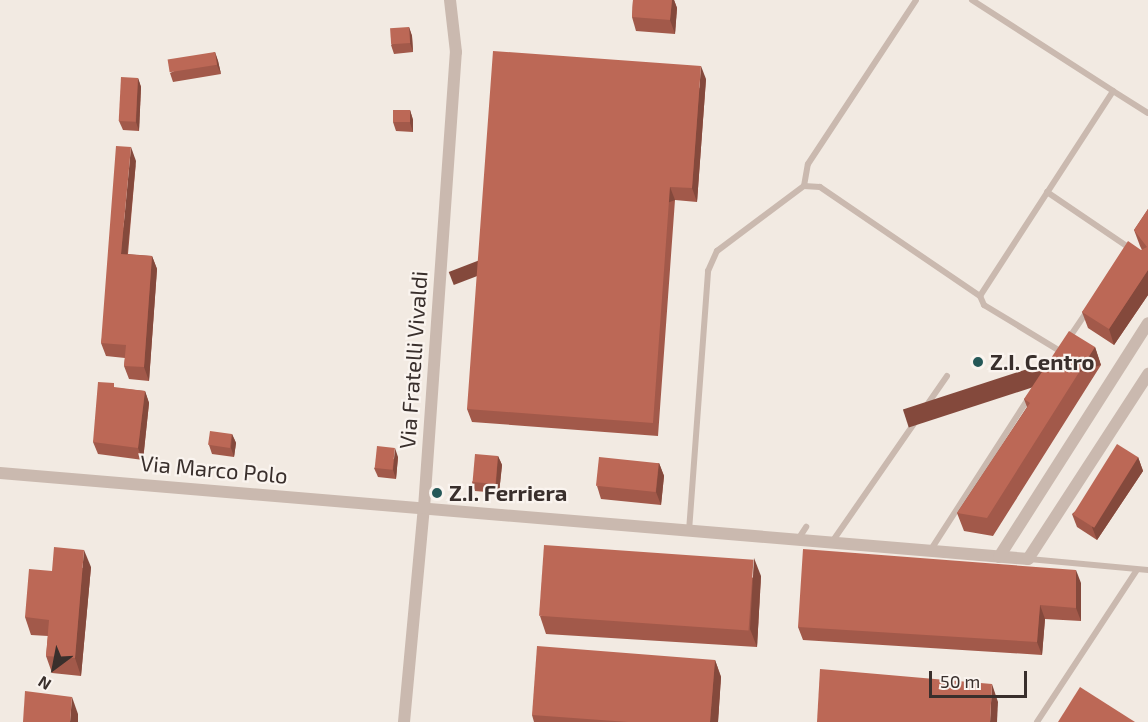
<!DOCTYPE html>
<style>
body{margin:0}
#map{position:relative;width:1148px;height:722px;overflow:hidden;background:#f2eae2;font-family:"Exo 2",sans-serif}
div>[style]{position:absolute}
.lane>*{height:6px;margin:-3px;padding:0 3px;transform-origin:3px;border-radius:3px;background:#cab9af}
.street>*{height:12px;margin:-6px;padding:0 6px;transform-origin:6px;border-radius:6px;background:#cab9af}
.wall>*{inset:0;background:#a2594a}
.shaded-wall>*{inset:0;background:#84493c;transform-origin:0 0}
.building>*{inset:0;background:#bc6856;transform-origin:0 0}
.dots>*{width:16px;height:16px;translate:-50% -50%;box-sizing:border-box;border:3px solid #faf4ef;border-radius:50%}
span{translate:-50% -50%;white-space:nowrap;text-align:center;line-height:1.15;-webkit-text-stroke:4.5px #faf4ef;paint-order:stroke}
.street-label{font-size:22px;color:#392f2c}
.poi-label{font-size:22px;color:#392f2c;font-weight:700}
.left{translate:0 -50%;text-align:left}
.north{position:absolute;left:24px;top:638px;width:60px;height:60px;-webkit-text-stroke:4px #faf4ef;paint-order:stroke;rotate:212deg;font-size:16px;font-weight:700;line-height:24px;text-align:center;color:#392f2c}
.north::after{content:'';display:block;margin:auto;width:21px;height:27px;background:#392f2c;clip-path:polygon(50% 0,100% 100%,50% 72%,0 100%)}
.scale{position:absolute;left:929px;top:671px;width:98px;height:27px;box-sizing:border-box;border:3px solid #392f2c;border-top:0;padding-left:8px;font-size:18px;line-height:21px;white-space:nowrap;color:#392f2c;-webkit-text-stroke:4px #faf4ef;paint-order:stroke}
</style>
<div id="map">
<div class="lane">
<div style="left:972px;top:0;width:168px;rotate:32.8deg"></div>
<div style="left:804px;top:186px;width:22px;rotate:-80deg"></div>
<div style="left:808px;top:164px;width:196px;rotate:-56.6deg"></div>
<div style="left:1047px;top:192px;width:102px;rotate:34.2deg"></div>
<div style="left:980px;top:296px;width:10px;rotate:66deg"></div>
<div style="left:984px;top:305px;width:89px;rotate:31.2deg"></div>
<div style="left:1069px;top:338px;width:32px;rotate:-56deg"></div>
<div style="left:689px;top:531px;width:261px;rotate:-85.8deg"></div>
<div style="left:708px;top:271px;width:22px;rotate:-66deg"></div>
<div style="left:717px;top:251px;width:109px;rotate:-36.8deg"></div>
<div style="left:804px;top:186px;width:16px;rotate:4deg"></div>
<div style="left:820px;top:187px;width:194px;rotate:34.3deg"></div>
<div style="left:980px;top:296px;width:244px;rotate:-57deg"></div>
<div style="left:1113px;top:91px;width:41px;rotate:32.2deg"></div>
<div style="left:797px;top:541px;width:17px;rotate:-57deg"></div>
<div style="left:832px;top:542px;width:202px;rotate:-55.3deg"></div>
<div style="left:930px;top:551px;width:184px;rotate:-57.2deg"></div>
<div style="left:1029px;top:559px;width:120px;rotate:5.3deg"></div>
<div style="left:1037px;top:722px;width:182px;rotate:-56.7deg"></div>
</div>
<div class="street">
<div style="left:0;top:473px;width:1032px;rotate:4.78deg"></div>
<div style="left:1028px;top:559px;width:221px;rotate:-57deg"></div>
<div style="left:999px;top:557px;width:277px;rotate:-57.5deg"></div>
<div style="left:404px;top:722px;width:215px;rotate:-84.7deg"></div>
<div style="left:424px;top:508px;width:457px;rotate:-86deg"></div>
<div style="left:456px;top:52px;width:52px;rotate:-96.6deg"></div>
</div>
<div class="wall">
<div style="clip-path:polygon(633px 0,674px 0,677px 8px,675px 34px,636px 31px,632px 17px)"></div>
<div style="clip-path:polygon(409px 27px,412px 36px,413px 52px,394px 54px,391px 45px)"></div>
<div style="clip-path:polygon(215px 52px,218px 61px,221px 74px,173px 82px,170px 73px)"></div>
<div style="clip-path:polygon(138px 78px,141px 87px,139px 131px,123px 130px,119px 121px)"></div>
<div style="clip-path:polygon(706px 79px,697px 202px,675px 200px,658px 436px,472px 422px,467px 409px)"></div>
<div style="clip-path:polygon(410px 110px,413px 120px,413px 132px,396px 131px,393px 122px)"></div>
<div style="clip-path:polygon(136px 161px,128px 254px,152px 256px,157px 269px,149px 381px,129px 379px,124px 366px,125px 358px,106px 356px,101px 343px)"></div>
<div style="clip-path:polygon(1148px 209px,1148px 295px,1114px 345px,1088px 328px,1082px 312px,1142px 250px,1140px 246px,1134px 230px)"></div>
<div style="clip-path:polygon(1095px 347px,1101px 365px,993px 536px,964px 531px,957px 513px,1027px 407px,1024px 399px)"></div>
<div style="clip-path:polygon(116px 388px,145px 391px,149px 403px,143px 460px,98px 454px,93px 442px)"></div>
<div style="clip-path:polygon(232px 434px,236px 443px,234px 457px,212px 454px,209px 445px)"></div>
<div style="clip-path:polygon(498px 456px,502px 465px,499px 493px,475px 491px,472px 482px)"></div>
<div style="clip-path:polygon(398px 457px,396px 479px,378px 477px,374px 468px)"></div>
<div style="clip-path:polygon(1138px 457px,1143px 471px,1097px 540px,1077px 527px,1072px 514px)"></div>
<div style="clip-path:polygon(659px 463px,664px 476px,661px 505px,601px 499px,597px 486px)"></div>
<div style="clip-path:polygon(91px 567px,81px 676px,52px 673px,46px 656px,48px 636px,31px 635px,25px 617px,52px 571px)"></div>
<div style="clip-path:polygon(761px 576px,757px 647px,546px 634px,540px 616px)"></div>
<div style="clip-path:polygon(1081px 583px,1081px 621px,1045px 619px,1042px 655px,803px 640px,798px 627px)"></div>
<div style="clip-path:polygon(715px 660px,721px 677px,718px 722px,534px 722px,532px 715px)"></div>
</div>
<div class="shaded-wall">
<div style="clip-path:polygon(672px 0,674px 0,677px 8px,675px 34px,670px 20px)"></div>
<div style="clip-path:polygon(409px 27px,412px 36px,413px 52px,410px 43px)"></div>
<div style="clip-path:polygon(215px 52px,218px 61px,221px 74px,217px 65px)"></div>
<div style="clip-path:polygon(701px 66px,706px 79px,697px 202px,692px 188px)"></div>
<div style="clip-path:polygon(138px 78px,141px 87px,139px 131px,136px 122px)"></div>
<div style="clip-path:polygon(410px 110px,413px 120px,413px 132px,410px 123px)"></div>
<div style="clip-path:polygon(131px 147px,136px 161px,126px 267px,121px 254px)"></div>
<div style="left:670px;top:187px;width:14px;height:237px;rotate:69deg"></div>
<div style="clip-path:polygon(152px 256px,157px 269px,149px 381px,144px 367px)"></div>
<div style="clip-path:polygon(1148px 270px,1148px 295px,1114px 345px,1109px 329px)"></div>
<div style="left:1095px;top:347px;width:19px;height:202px;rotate:72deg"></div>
<div style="clip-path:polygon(145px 391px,149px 403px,143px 460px,138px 448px)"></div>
<div style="clip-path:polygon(232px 434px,236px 443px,234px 457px,231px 448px)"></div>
<div style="clip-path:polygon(395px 448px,398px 457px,396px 479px,393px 470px)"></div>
<div style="clip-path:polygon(498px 456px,502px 465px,499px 493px,496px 484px)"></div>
<div style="clip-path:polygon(1138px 457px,1143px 471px,1097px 540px,1092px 527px)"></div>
<div style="clip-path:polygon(659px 463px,664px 476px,661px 505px,656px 492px)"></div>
<div style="clip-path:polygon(84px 550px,91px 567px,81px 676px,75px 658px)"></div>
<div style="clip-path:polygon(754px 558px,761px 576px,757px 647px,750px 629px)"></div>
<div style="clip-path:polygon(1076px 570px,1081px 583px,1081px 621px,1076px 608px)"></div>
<div style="clip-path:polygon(1040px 605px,1045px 619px,1042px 655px,1037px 642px)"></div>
<div style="clip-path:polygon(715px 660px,721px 677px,718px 722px,710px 722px)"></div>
<div style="clip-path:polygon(992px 684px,998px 702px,997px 722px,990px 722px)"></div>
<div style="clip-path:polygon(72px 697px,78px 714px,78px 722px,70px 722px)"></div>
</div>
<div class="building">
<div style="clip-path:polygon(633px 0,672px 0,670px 20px,632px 17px)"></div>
<div style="left:409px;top:27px;width:16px;height:19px;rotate:86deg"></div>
<div style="clip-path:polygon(493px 51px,701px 66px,692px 188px,670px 187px,653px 423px,467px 409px)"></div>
<div style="left:215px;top:52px;width:13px;height:48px;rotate:81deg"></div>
<div style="left:121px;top:77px;width:17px;height:44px;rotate:3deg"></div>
<div style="left:393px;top:110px;width:17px;height:12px"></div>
<div style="clip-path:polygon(116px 146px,131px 147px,121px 254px,152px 256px,144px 367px,124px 366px,126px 345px,101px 343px)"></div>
<div style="clip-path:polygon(1148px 209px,1148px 270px,1109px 329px,1082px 312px,1128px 241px,1141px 250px,1147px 247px,1134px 230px)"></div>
<div style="clip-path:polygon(1069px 331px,1095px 347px,987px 518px,957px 513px,1030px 403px,1024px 399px)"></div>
<div style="clip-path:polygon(98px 382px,114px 383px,114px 387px,145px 391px,138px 448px,93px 442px)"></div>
<div style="left:210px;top:431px;width:22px;height:14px;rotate:8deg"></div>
<div style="left:1117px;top:444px;width:25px;height:83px;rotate:32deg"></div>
<div style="left:377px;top:446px;width:18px;height:22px;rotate:6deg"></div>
<div style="left:475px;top:454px;width:23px;height:28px;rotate:5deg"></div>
<div style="left:599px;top:457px;width:60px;height:29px;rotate:6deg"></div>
<div style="left:544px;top:545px;width:210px;height:71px;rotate:4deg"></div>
<div style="clip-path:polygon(54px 547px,84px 550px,75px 658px,46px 656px,49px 620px,25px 617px,29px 569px,52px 571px)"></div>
<div style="clip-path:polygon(803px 549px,1076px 570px,1076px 608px,1040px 605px,1037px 642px,798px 627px)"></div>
<div style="clip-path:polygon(537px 646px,715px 660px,710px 722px,628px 722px,532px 715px)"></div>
<div style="clip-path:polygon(820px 669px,992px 684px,990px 722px,817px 722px)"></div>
<div style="clip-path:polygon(1080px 687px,1135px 722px,1058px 722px)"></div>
<div style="clip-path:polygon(25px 691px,72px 697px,70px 722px,23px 722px)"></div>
</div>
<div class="dots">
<div style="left:978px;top:362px;background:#255858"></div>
<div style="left:437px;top:493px;background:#255858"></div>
</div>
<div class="street-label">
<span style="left:413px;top:360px;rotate:-86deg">Via Fratelli Vivaldi</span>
<span style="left:214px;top:469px;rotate:5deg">Via Marco Polo</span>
</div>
<div class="poi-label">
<span class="left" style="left:990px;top:362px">Z.I. Centro</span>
<span class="left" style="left:449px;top:493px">Z.I. Ferriera</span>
</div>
<div class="north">N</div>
<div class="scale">50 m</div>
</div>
